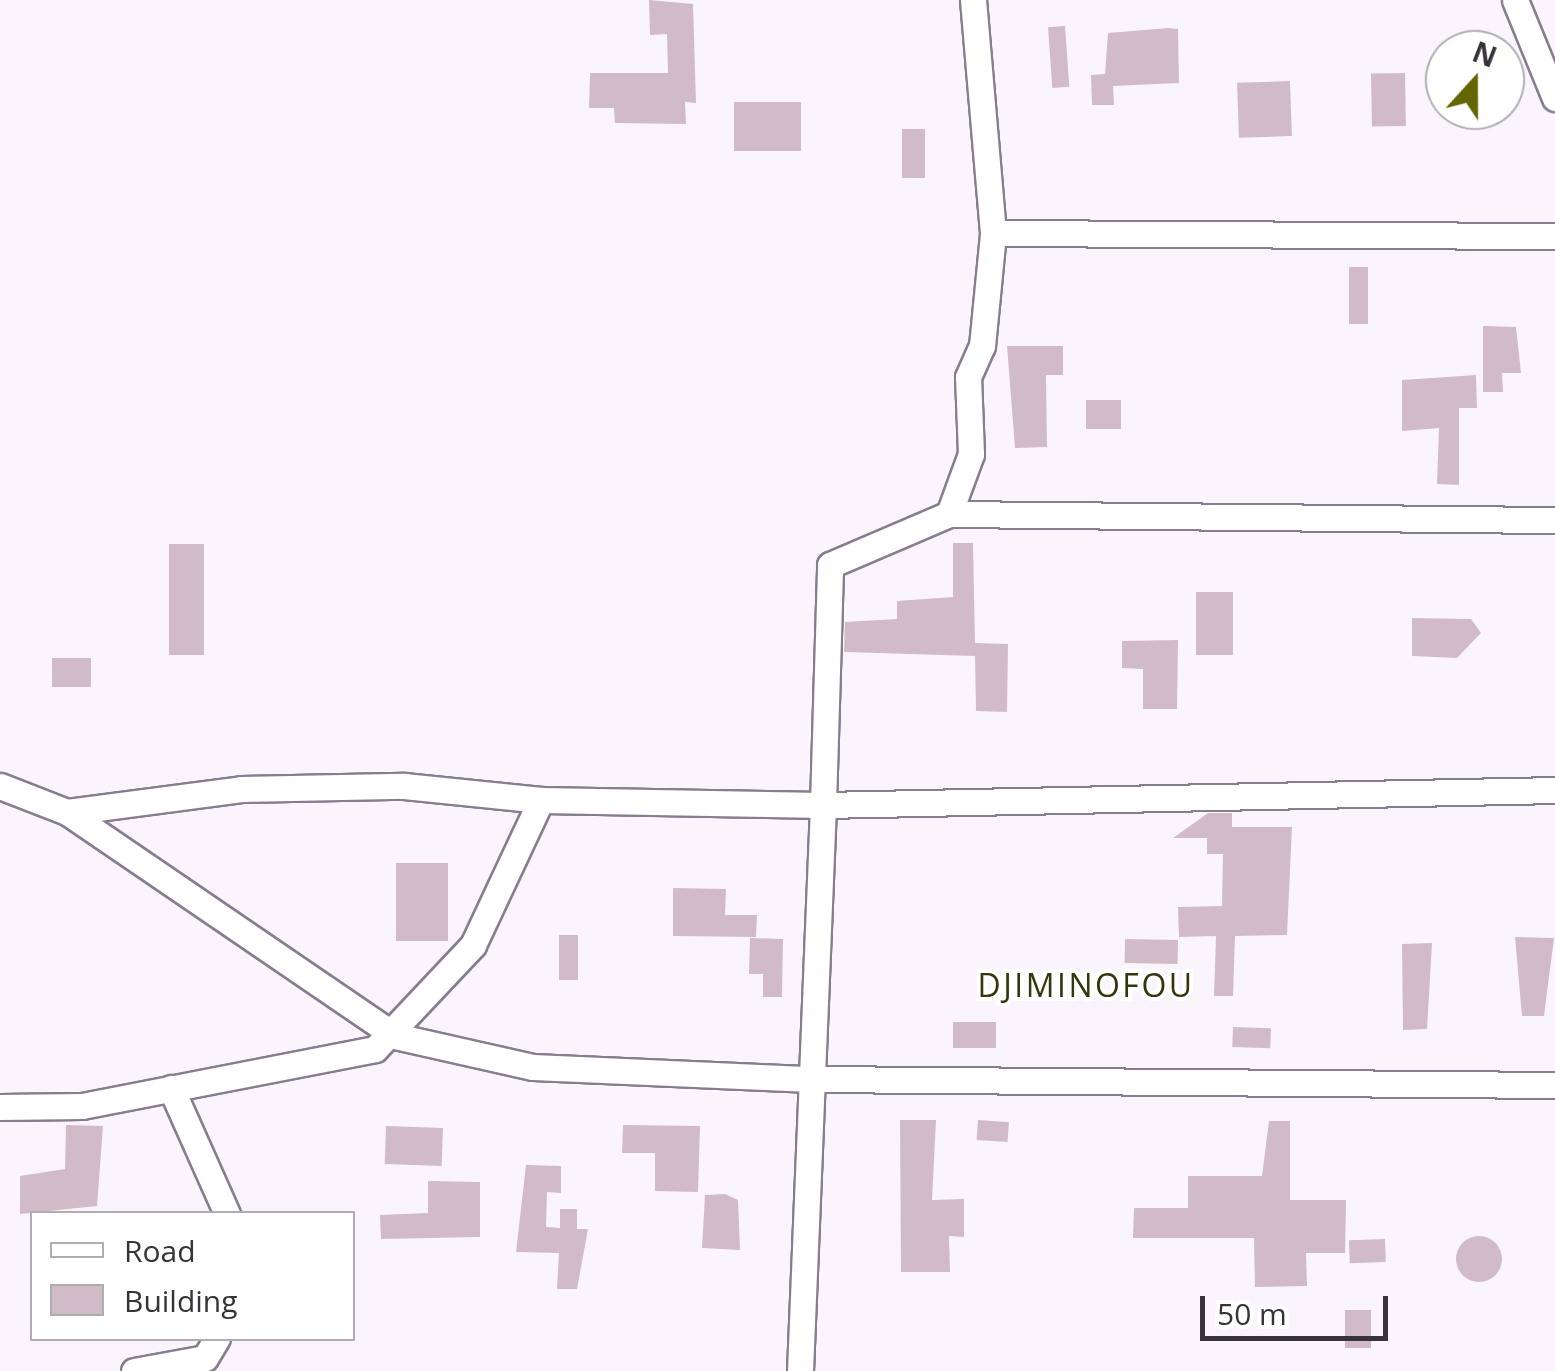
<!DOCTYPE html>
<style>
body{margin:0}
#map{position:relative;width:1555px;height:1371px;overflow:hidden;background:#faf5fd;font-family:"Open Sans",sans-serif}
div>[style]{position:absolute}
.building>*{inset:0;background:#d1bbc7;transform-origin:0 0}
.round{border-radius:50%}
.roads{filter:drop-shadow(2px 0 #887d8f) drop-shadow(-2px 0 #887d8f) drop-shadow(0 2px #887d8f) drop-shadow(0 -2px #887d8f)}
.minor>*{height:25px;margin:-12.5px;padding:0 12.5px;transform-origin:12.5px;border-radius:12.5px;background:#fff}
span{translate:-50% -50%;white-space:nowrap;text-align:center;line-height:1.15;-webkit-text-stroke:8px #fff;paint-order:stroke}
.neighbourhood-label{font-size:32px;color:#34360d;letter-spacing:2.5px}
.legend{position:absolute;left:30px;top:1211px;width:325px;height:130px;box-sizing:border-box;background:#fff;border:2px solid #afadb1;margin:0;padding:12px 18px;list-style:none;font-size:30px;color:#38333b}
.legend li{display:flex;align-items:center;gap:20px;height:50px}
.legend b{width:50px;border:2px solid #afadb1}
.north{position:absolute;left:1425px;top:30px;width:100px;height:100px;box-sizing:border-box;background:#fff;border:2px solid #afadb1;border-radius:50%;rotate:21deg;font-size:28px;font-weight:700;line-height:40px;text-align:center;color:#38333b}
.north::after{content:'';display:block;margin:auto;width:35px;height:45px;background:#636602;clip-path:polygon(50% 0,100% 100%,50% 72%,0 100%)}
.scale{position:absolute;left:1200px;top:1296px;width:188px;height:45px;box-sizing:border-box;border:5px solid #38333b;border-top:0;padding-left:12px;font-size:30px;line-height:35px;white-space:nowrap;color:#38333b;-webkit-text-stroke:8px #fff;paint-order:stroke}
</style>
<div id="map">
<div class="building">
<div style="clip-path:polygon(649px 0,693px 4px,696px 103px,685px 102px,686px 124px,615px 123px,614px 108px,589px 108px,590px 73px,668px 73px,667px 34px,650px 35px)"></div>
<div style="left:1065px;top:26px;width:61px;height:17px;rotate:86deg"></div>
<div style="clip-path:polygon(1169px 28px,1178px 29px,1179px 83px,1113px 86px,1114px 105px,1092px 105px,1091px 75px,1105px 74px,1108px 33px)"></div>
<div style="left:1405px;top:73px;width:53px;height:34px;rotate:89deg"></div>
<div style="left:1290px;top:81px;width:55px;height:53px;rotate:88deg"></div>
<div style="left:734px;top:102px;width:67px;height:49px"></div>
<div style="left:902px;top:129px;width:23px;height:49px"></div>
<div style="left:1349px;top:267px;width:19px;height:57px"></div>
<div style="clip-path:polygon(1483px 326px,1516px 327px,1521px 373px,1502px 373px,1503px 392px,1483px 392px)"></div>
<div style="clip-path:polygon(1007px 346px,1063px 346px,1063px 375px,1046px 375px,1047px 447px,1015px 448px)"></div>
<div style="clip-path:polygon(1476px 375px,1477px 408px,1459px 408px,1459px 485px,1437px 484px,1439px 428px,1402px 431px,1402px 380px)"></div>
<div style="left:1086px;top:400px;width:35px;height:29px"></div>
<div style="clip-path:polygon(953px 543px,973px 543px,975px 643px,1008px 644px,1007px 712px,976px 711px,975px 656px,844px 652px,845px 622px,897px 619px,897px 601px,953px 597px)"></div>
<div style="left:169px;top:544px;width:35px;height:111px"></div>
<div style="left:1196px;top:592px;width:37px;height:63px"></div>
<div style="clip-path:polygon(1412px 618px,1471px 619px,1481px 633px,1457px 658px,1412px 656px)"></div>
<div style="clip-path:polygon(1178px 640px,1177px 709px,1143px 709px,1143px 669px,1122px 668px,1122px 641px)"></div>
<div style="left:52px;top:658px;width:39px;height:29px"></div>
<div style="clip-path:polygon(1208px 813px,1232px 813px,1232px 827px,1292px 827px,1287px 935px,1235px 936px,1233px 996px,1214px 996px,1216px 936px,1179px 937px,1178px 907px,1222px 906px,1223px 854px,1207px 854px,1207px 838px,1173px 838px)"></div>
<div style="left:396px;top:863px;width:52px;height:78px"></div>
<div style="clip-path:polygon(673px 888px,726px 889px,725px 915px,757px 915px,756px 937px,673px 936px)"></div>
<div style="left:559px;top:935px;width:19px;height:45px"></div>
<div style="clip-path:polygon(1515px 937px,1554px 938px,1544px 1016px,1522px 1016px)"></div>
<div style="clip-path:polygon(750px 938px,783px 939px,782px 997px,763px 997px,763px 974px,749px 974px)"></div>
<div style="left:1125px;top:939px;width:53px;height:24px;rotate:1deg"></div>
<div style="clip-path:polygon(1432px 943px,1427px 1029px,1403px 1030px,1402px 944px)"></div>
<div style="left:996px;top:1022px;width:26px;height:43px;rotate:90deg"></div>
<div style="left:1233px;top:1027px;width:38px;height:20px;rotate:2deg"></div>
<div style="clip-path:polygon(900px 1120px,936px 1120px,932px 1200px,964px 1199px,964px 1237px,949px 1236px,950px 1272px,901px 1272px)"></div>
<div style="left:978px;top:1120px;width:31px;height:20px;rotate:4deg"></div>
<div style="clip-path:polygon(1269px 1121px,1290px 1121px,1290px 1200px,1346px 1200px,1345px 1253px,1306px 1253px,1307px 1286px,1255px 1287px,1254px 1238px,1133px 1238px,1134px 1208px,1188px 1208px,1188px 1176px,1262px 1176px)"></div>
<div style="clip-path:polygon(66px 1125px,103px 1126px,97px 1206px,20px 1214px,20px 1176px,65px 1169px)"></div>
<div style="clip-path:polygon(623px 1125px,700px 1126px,698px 1192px,655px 1191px,655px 1153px,622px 1153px)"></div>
<div style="left:443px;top:1128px;width:38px;height:57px;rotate:92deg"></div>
<div style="clip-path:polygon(526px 1165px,561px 1166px,561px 1193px,547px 1192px,546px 1227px,560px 1228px,560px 1209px,577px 1209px,577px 1229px,588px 1229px,577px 1289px,557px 1289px,559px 1253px,516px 1252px)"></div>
<div style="clip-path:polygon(428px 1181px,480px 1182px,480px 1237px,381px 1239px,380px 1215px,428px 1213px)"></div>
<div style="clip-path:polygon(725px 1194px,738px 1200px,740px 1250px,702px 1248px,705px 1195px)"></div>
<div class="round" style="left:1456px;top:1236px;width:46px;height:46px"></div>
<div style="left:1385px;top:1239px;width:23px;height:36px;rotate:88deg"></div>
<div style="left:1345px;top:1310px;width:26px;height:38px"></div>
</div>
<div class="roads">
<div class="minor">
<div style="left:1515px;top:0;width:106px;rotate:67.8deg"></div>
<div style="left:993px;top:233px;width:562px;rotate:0.31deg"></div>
<div style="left:949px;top:514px;width:606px;rotate:0.57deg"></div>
<div style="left:0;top:786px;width:72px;rotate:21.2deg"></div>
<div style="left:67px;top:812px;width:397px;rotate:34.3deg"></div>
<div style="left:395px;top:1036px;width:141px;rotate:12.7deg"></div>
<div style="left:533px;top:1067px;width:278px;rotate:2.5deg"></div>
<div style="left:811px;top:1079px;width:744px;rotate:0.46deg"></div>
<div style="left:67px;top:812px;width:176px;rotate:-7.5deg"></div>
<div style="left:241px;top:789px;width:163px;rotate:-1.1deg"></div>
<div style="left:404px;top:786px;width:138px;rotate:5.8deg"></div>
<div style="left:541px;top:800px;width:282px;rotate:1deg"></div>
<div style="left:823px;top:805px;width:240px;rotate:-88.3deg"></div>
<div style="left:830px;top:565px;width:129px;rotate:-23.2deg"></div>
<div style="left:949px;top:514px;width:64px;rotate:-69.9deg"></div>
<div style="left:971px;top:454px;width:77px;rotate:-92.2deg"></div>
<div style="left:968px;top:377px;width:34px;rotate:-66deg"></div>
<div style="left:982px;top:346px;width:114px;rotate:-84.4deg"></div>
<div style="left:993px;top:233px;width:234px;rotate:-94.9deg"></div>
<div style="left:171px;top:1088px;width:138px;rotate:66deg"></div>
<div style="left:0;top:1107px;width:82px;rotate:-0.7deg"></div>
<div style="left:82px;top:1106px;width:298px;rotate:-11deg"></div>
<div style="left:375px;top:1049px;width:143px;rotate:-46.7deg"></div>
<div style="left:473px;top:945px;width:160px;rotate:-64.9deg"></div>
<div style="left:134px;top:1371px;width:72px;rotate:-10.4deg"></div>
<div style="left:205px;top:1358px;width:23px;rotate:-59deg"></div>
<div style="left:800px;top:1371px;width:566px;rotate:-87.67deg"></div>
<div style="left:823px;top:805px;width:732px;rotate:-1.17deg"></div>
</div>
</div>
<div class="neighbourhood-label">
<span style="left:1086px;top:985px">DJIMINOFOU</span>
</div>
<ul class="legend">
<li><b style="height:12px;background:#fff"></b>Road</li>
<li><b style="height:28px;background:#d1bbc7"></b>Building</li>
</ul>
<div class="north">N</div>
<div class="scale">50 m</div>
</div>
